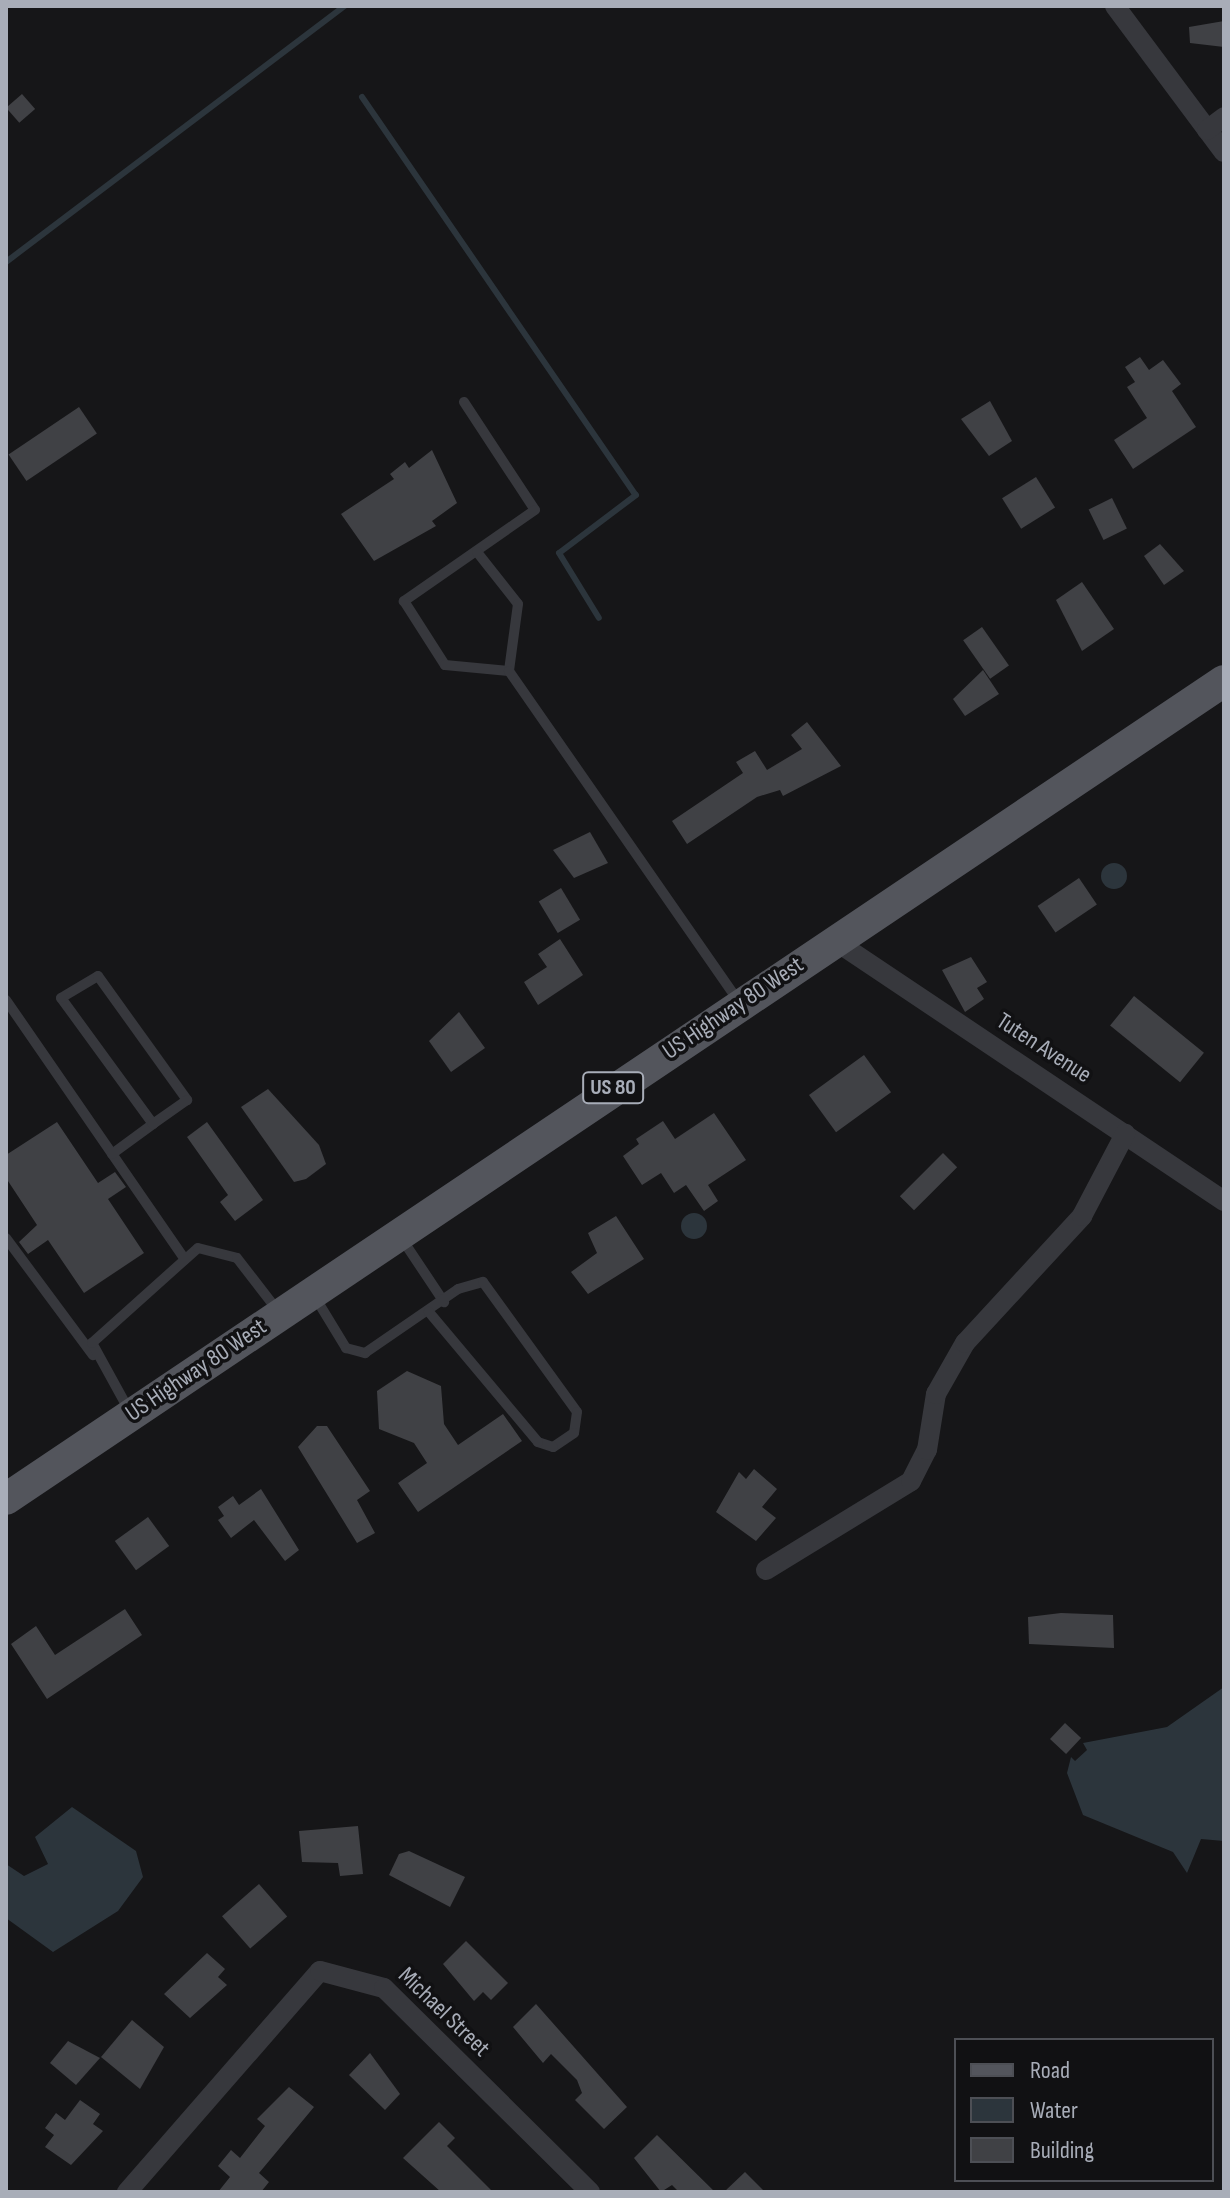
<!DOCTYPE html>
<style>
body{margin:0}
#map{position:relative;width:1230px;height:2198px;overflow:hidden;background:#161618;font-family:"Sofia Sans Condensed",sans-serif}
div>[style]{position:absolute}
.water>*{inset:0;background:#2c353c}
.round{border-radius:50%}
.stream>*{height:6px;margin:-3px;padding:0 3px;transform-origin:3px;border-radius:3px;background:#2c353c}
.building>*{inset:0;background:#404145;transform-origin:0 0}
.service>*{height:10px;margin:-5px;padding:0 5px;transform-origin:5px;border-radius:5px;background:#37383d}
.minor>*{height:20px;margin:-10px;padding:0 10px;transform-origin:10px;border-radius:10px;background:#37383d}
.primary>*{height:32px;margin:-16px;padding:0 16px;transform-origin:16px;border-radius:16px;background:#53555c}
span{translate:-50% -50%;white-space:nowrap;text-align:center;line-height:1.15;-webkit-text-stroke:7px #111113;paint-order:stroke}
.shield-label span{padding:2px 6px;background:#111113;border:2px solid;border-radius:6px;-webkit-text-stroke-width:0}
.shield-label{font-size:22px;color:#a8adb8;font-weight:700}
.street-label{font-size:24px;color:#a8adb8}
.frame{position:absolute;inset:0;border:8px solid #a8adb8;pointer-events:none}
.legend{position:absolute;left:954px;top:2038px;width:260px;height:144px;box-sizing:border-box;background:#111113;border:2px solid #4d4f55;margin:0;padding:10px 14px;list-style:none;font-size:24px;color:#a8adb8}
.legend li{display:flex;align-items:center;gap:16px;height:40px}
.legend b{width:40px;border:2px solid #4d4f55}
</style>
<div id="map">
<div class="water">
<div class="round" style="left:1101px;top:863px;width:26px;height:26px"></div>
<div class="round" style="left:681px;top:1213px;width:26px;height:26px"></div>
<div style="clip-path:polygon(1224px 1687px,1224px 1841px,1201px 1839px,1187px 1873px,1173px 1852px,1083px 1815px,1067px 1773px,1071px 1757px,1075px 1761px,1087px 1750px,1083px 1743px,1167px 1727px)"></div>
<div style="clip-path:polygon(72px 1807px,136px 1851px,143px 1877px,118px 1911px,53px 1952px,6px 1918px,6px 1864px,24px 1876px,48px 1864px,35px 1837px)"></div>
</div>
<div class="stream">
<div style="left:362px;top:97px;width:483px;rotate:55.5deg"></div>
<div style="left:636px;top:495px;width:96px;rotate:143deg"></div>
<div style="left:559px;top:553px;width:76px;rotate:58.4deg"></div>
<div style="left:6px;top:262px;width:425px;rotate:-37.1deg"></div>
</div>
<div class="building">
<div style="clip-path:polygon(1224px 21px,1224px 47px,1190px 43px,1189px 27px)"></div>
<div style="left:22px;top:94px;width:20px;height:21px;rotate:49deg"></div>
<div style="clip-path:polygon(1140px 357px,1149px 370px,1163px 360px,1181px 384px,1172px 391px,1196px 427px,1133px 469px,1114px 440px,1147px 418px,1127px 387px,1135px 382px,1125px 367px)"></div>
<div style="clip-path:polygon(990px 401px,1012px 441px,989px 456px,961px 419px)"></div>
<div style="left:79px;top:407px;width:32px;height:85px;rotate:56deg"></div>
<div style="clip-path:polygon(432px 450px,457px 503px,432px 521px,436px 526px,374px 561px,341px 514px,394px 479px,390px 474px,405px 462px,409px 468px)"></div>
<div style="left:1036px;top:477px;width:36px;height:40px;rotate:58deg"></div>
<div style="left:1112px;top:498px;width:34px;height:26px;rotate:64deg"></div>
<div style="clip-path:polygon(1160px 544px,1184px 571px,1164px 585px,1144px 556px)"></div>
<div style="clip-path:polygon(1082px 582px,1114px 629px,1082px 651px,1056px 600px)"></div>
<div style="left:982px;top:627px;width:47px;height:23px;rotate:55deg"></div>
<div style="clip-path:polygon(983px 670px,999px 694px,965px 716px,953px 699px)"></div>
<div style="clip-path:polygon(807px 722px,841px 766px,783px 796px,780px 790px,757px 797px,687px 844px,672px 821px,743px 773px,736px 762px,755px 751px,767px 770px,802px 749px,791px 735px)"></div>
<div style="clip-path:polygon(590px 832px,608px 863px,574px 878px,553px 850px)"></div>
<div style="left:1079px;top:878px;width:32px;height:50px;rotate:56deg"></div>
<div style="left:561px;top:888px;width:37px;height:26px;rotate:59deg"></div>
<div style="clip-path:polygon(560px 939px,583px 975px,538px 1005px,524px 982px,547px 967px,538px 954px)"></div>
<div style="clip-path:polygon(971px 957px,987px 982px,977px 988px,984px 999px,965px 1012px,942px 970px)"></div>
<div style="left:1134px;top:996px;width:90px;height:38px;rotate:39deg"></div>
<div style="clip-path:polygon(459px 1012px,485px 1048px,451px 1072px,429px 1041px)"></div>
<div style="left:864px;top:1055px;width:46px;height:68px;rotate:54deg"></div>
<div style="clip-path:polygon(268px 1089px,319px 1145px,326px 1164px,306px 1179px,294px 1182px,241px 1107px)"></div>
<div style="clip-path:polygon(714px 1113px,746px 1160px,708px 1185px,718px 1201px,704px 1211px,686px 1185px,674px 1193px,661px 1173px,642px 1185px,623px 1156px,639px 1144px,636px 1139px,663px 1121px,675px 1139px)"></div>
<div style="clip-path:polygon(57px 1122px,98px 1183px,115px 1172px,126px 1187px,108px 1199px,144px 1253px,84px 1293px,48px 1240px,28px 1254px,19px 1242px,37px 1225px,6px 1178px,6px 1155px)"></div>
<div style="clip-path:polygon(207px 1122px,263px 1200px,235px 1221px,220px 1202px,228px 1195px,187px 1137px)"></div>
<div style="left:943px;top:1153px;width:20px;height:61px;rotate:45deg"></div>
<div style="clip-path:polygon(616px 1216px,644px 1259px,588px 1294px,571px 1272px,597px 1253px,588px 1233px)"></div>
<div style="clip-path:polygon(407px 1371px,441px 1386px,444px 1424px,458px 1445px,503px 1414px,522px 1441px,418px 1512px,398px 1483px,427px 1463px,414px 1443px,379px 1429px,377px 1391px)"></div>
<div style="clip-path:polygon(317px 1426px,327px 1426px,370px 1491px,357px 1500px,375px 1533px,357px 1543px,298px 1447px)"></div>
<div style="clip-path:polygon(754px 1469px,777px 1489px,762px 1507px,776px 1518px,756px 1541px,716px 1512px,739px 1472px,746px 1479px)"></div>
<div style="clip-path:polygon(261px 1489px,299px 1550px,285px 1561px,254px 1520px,231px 1538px,218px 1520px,224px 1516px,218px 1507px,233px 1496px,239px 1505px)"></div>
<div style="left:148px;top:1517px;width:36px;height:41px;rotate:54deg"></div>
<div style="clip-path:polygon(125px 1609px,142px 1635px,47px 1699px,11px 1644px,36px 1626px,55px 1655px)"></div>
<div style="clip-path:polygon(1061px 1613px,1113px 1615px,1114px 1648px,1029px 1644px,1028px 1617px)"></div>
<div style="left:1065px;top:1723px;width:22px;height:22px;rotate:43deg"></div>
<div style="clip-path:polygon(358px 1826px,363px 1874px,340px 1876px,338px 1863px,302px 1862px,299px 1831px)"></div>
<div style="clip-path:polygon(409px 1851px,465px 1877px,450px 1907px,389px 1875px,399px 1854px)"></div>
<div style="left:259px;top:1884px;width:43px;height:49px;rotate:49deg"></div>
<div style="clip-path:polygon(466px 1941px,508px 1983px,491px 2000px,483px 1992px,474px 2001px,443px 1964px)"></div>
<div style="clip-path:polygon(207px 1953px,225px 1969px,218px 1977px,227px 1985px,190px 2018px,164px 1994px)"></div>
<div style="clip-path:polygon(536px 2004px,627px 2107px,604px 2129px,575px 2100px,582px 2093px,577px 2080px,551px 2054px,543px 2063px,513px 2027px)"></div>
<div style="clip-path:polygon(132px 2020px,164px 2047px,140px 2089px,101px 2057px)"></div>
<div style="clip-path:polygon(68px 2041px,100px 2058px,76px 2085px,50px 2063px)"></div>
<div style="clip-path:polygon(370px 2053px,400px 2094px,385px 2110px,349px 2075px)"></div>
<div style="clip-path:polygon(289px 2087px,314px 2107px,259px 2173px,269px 2182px,261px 2192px,218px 2192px,230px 2177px,218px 2166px,231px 2150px,240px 2158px,265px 2126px,257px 2119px)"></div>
<div style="clip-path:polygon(80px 2100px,100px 2114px,93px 2124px,103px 2131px,71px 2165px,45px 2147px,54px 2135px,45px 2128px,56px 2113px,65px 2120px)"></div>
<div style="clip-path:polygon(439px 2122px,455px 2138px,447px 2146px,493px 2192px,441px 2192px,403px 2158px)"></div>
<div style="clip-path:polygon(657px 2135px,715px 2192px,679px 2192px,672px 2185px,661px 2192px,634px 2158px)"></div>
<div style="clip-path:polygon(745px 2172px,765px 2192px,724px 2192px)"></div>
</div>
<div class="service">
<div style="left:464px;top:402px;width:129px;rotate:56.7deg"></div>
<div style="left:535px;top:510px;width:160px;rotate:145.2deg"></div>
<div style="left:404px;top:601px;width:76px;rotate:57.4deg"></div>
<div style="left:445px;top:665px;width:64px;rotate:5.4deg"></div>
<div style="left:477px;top:552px;width:66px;rotate:51.7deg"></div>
<div style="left:518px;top:604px;width:68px;rotate:97.7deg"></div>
<div style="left:509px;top:671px;width:402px;rotate:55.2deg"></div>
<div style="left:6px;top:1000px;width:315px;rotate:55.4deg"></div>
<div style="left:112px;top:1154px;width:51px;rotate:-36.2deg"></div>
<div style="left:153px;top:1124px;width:156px;rotate:-126.1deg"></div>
<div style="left:61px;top:998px;width:43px;rotate:-30.7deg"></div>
<div style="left:98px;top:976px;width:153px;rotate:54.3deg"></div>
<div style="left:187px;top:1100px;width:42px;rotate:144.8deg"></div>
<div style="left:6px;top:1238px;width:146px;rotate:53.4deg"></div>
<div style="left:402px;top:1239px;width:76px;rotate:56.3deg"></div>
<div style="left:315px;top:1297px;width:60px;rotate:58.7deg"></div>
<div style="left:346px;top:1348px;width:20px;rotate:15deg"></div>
<div style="left:365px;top:1353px;width:113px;rotate:-34.5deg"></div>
<div style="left:458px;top:1289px;width:26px;rotate:-16deg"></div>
<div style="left:483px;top:1282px;width:160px;rotate:54.1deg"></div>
<div style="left:577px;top:1412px;width:21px;rotate:98deg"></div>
<div style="left:574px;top:1433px;width:25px;rotate:146deg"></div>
<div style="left:553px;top:1447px;width:16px;rotate:-162deg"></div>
<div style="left:538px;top:1442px;width:170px;rotate:-130deg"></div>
<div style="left:130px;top:1412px;width:79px;rotate:-118.8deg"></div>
<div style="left:92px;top:1343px;width:142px;rotate:-41.9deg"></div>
<div style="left:198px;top:1248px;width:40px;rotate:14.4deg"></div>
<div style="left:237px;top:1258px;width:67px;rotate:52.3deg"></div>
</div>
<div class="minor">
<div style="left:1115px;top:6px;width:182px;rotate:53.3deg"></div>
<div style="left:1207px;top:130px;width:21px;rotate:-37deg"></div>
<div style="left:834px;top:940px;width:469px;rotate:33.8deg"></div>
<div style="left:766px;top:1570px;width:170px;rotate:-31.5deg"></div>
<div style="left:911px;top:1481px;width:35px;rotate:-63deg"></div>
<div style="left:927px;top:1450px;width:57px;rotate:-80.9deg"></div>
<div style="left:936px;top:1394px;width:59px;rotate:-60.4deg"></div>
<div style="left:965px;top:1343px;width:173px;rotate:-47.3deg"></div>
<div style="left:1082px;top:1216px;width:93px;rotate:-62.3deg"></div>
<div style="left:127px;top:2192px;width:293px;rotate:-48.9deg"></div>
<div style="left:320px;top:1971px;width:66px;rotate:14.9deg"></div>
<div style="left:384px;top:1988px;width:290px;rotate:44.7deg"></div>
</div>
<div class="primary">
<div style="left:6px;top:1499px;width:1467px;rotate:-33.89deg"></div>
</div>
<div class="shield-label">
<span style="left:613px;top:1088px">US 80</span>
</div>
<div class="street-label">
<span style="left:733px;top:1008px;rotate:-34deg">US Highway 80 West</span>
<span style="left:1044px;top:1048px;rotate:33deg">Tuten Avenue</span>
<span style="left:196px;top:1370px;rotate:-34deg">US Highway 80 West</span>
<span style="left:444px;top:2012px;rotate:44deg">Michael Street</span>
</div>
<div class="frame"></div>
<ul class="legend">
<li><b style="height:10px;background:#53555c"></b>Road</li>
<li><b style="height:22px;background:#2c353c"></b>Water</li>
<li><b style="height:22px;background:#404145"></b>Building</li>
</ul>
</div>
